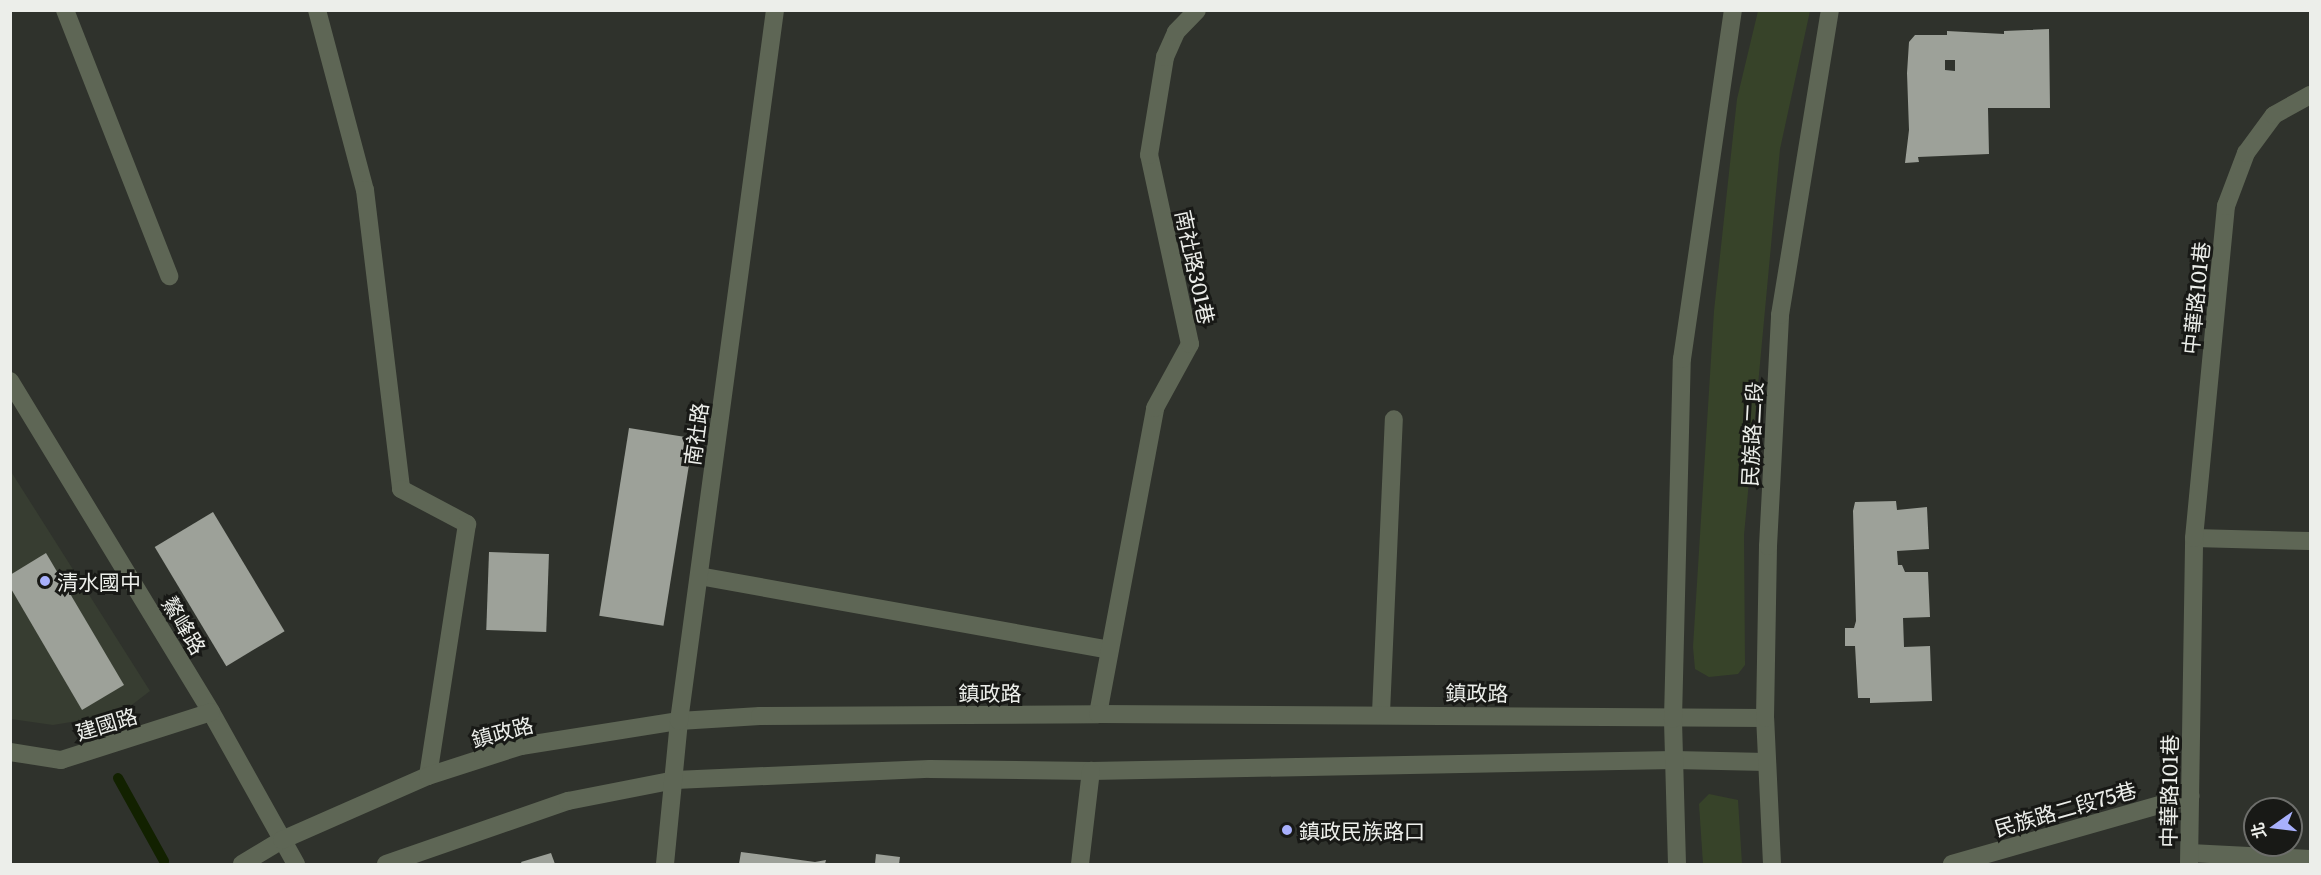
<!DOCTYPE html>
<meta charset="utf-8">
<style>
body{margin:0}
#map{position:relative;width:2321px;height:875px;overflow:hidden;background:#2f322c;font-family:Literata,"Noto Sans TC",serif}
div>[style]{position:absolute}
.built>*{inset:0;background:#373d31}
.green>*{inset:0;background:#374329}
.stream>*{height:10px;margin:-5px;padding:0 5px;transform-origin:5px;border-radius:5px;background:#122100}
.building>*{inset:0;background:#9da199;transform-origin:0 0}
.minor>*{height:18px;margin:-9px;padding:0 9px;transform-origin:9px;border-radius:9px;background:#5e6655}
.dots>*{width:16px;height:16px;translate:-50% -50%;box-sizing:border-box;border:3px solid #181916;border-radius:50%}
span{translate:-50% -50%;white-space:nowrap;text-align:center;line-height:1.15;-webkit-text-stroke:6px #181916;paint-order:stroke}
.street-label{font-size:21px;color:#eceeea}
.poi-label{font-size:21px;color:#eceeea}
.left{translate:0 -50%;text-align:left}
.frame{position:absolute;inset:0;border:12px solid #eceeea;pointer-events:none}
.north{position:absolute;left:2243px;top:797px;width:60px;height:60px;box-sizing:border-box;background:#181916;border:2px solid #6d6e6b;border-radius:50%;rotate:256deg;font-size:16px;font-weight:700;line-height:24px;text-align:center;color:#eceeea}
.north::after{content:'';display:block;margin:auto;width:21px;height:27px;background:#a8b0fc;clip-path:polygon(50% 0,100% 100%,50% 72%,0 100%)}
</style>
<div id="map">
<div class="built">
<div style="clip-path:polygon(10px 470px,150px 691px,120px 714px,53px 725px,11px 719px)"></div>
</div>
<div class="green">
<div style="clip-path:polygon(1758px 11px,1810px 11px,1780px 149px,1744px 535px,1745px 665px,1738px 674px,1709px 677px,1695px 669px,1693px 647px,1714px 311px,1737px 99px)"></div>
<div style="clip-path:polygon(1709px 794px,1738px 800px,1742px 864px,1703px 864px,1699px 804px)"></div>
</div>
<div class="stream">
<div style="left:118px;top:778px;width:95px;rotate:61deg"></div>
</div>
<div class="building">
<div style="clip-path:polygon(evenodd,2049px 29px,2050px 108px,1988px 108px,1989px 154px,1918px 157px,1919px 162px,1905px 163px,1909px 130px,1907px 73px,1909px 42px,1915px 35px,1947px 35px,1947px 31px,2004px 34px,2004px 31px,2049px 29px,1945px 60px,1955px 60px,1955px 71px,1945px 70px,1945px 60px)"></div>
<div style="left:629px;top:428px;width:65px;height:190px;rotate:9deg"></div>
<div style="clip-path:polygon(1896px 501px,1897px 510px,1927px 507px,1929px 549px,1897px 551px,1898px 565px,1902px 565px,1905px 572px,1928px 572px,1930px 617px,1903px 618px,1904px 647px,1930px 646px,1932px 701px,1870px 703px,1870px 698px,1858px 698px,1855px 646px,1845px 646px,1845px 628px,1854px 628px,1856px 621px,1853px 511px,1855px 502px)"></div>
<div style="left:213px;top:512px;width:139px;height:68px;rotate:59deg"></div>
<div style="left:489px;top:552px;width:60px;height:78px;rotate:2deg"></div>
<div style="clip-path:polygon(46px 553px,124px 685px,82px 710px,10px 587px,10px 575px)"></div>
<div style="clip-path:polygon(741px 852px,815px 862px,826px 860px,825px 864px,739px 864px)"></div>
<div style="clip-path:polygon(551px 853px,555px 864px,522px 864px,521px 862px)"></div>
<div style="clip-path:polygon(876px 854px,900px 857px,899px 864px,875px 864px)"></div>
</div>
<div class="minor">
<div style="left:65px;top:10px;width:286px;rotate:68.6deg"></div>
<div style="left:317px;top:10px;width:186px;rotate:75.1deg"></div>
<div style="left:365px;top:190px;width:301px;rotate:83.1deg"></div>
<div style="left:401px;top:489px;width:75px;rotate:27.9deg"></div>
<div style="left:467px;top:524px;width:255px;rotate:98.8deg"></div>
<div style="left:10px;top:381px;width:387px;rotate:58.7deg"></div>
<div style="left:211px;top:712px;width:174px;rotate:60.8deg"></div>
<div style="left:2194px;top:538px;width:116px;rotate:1.5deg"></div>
<div style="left:699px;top:576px;width:417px;rotate:10.2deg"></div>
<div style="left:1381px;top:713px;width:294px;rotate:-87.5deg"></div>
<div style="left:1098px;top:714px;width:311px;rotate:-79.4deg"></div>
<div style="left:1155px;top:408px;width:73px;rotate:-61.3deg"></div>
<div style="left:1190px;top:344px;width:193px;rotate:-102.2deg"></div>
<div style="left:1149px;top:155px;width:99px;rotate:-80.7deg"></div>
<div style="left:1165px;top:57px;width:27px;rotate:-66deg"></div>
<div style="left:1176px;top:32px;width:30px;rotate:-46deg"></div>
<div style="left:10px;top:752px;width:52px;rotate:8.9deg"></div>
<div style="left:61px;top:760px;width:157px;rotate:-17.7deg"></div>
<div style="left:2190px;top:853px;width:120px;rotate:2.9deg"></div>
<div style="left:242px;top:864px;width:47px;rotate:-31deg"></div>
<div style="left:282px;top:840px;width:159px;rotate:-23.7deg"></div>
<div style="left:428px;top:776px;width:98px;rotate:-17.9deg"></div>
<div style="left:521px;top:746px;width:160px;rotate:-9deg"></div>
<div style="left:679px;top:721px;width:81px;rotate:-3.5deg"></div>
<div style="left:760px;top:716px;width:338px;rotate:-0.3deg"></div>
<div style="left:1098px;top:714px;width:667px;rotate:0.34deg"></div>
<div style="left:386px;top:864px;width:193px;rotate:-19.1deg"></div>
<div style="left:568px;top:801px;width:109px;rotate:-11.1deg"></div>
<div style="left:675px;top:780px;width:255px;rotate:-2.5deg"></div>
<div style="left:930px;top:769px;width:161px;rotate:0.7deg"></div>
<div style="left:1091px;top:771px;width:583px;rotate:-1.08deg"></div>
<div style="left:1674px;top:760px;width:93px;rotate:1.2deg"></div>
<div style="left:665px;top:864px;width:144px;rotate:-84.4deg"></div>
<div style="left:679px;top:721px;width:717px;rotate:-82.31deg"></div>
<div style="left:1080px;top:864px;width:94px;rotate:-83.3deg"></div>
<div style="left:1677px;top:864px;width:145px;rotate:-91.6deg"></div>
<div style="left:1673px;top:719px;width:360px;rotate:-88.6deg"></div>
<div style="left:1682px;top:359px;width:353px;rotate:-81.7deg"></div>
<div style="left:1772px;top:864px;width:146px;rotate:-92.7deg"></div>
<div style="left:1765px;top:718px;width:172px;rotate:-89deg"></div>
<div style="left:1768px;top:546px;width:231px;rotate:-87deg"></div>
<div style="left:1780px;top:315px;width:309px;rotate:-80.7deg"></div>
<div style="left:1952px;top:864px;width:248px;rotate:-15.9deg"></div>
<div style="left:2189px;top:864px;width:326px;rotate:-89.1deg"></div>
<div style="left:2194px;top:538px;width:334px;rotate:-84.5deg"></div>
<div style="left:2226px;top:206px;width:57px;rotate:-69.3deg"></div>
<div style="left:2246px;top:153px;width:47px;rotate:-53.6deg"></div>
<div style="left:2274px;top:115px;width:41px;rotate:-29.1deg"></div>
</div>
<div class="dots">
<div style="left:45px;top:581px;background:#a8b0fc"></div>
<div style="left:1287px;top:830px;background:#a8b0fc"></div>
</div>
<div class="street-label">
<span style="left:1196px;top:267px;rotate:78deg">南社路301巷</span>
<span style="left:2195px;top:298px;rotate:-84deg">中華路101巷</span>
<span style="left:695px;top:434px;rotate:-82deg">南社路</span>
<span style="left:1751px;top:434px;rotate:-87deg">民族路二段</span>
<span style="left:185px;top:625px;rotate:59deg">鰲峰路</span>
<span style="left:990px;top:692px">鎮政路</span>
<span style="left:1477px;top:692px;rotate:1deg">鎮政路</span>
<span style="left:106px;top:723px;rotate:-17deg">建國路</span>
<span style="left:502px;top:731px;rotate:-15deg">鎮政路</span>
<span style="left:2168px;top:791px;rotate:-89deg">中華路101巷</span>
<span style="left:2065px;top:808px;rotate:-16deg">民族路二段75巷</span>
</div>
<div class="poi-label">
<span class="left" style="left:57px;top:581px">清水國中</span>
<span class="left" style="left:1299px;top:830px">鎮政民族路口</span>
</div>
<div class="frame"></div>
<div class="north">北</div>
</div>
